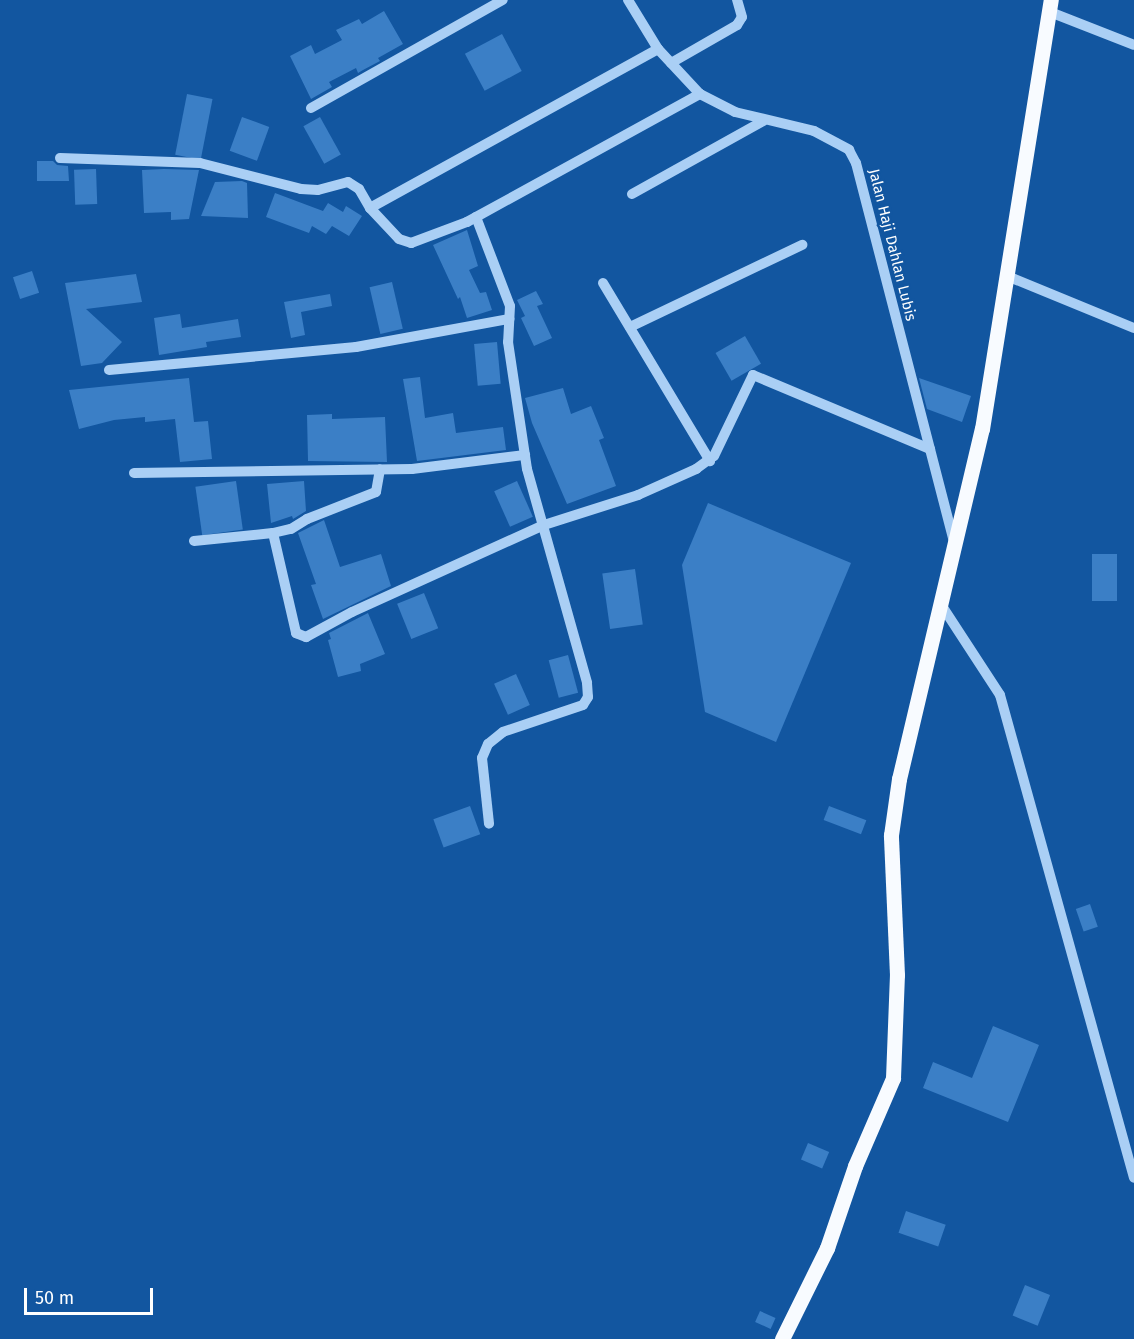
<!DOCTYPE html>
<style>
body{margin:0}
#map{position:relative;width:1134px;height:1339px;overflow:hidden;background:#1256a0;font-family:"Fira Sans",sans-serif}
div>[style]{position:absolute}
.building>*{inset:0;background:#3b7fc6;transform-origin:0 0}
.minor>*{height:10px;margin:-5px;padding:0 5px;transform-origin:5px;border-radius:5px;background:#aacff5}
.major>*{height:15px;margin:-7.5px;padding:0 7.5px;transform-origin:7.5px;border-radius:7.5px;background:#f8fbff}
span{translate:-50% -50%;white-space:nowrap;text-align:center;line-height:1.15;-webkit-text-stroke:4.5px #1256a0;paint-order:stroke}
.street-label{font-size:15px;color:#fff}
.scale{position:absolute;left:24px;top:1288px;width:129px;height:27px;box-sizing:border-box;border:3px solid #fff;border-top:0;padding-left:8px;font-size:18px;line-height:21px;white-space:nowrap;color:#fff;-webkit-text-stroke:4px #1256a0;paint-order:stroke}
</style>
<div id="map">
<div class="building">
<div style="clip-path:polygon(384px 11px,403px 44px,378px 58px,380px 61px,363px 70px,358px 73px,356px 68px,329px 82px,332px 87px,311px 99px,290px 56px,311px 45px,315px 54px,342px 40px,336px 30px,359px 19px,362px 24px)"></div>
<div style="left:502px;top:34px;width:42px;height:42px;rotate:62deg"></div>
<div style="left:187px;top:94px;width:26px;height:62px;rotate:11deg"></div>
<div style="left:242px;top:117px;width:29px;height:36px;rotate:20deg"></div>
<div style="left:320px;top:117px;width:43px;height:19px;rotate:61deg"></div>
<div style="clip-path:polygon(37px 161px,53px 161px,57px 165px,68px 166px,69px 181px,37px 181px)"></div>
<div style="left:96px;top:169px;width:35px;height:22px;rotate:88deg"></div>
<div style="clip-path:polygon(164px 169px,199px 170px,189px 219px,171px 220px,171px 212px,144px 213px,142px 170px)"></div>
<div style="clip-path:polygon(242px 181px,247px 183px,248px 218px,201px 216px,215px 182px)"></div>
<div style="clip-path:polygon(275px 193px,323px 211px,328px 203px,343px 212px,346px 206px,362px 216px,349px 236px,332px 226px,326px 234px,312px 226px,309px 233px,266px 217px)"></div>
<div style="clip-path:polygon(467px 230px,478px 266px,469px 270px,480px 293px,486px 292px,492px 310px,467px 318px,460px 297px,458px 299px,433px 245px)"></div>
<div style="left:32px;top:271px;width:23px;height:20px;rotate:72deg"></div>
<div style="clip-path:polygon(136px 274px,142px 302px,86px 309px,122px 342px,102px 363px,81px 366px,65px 283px)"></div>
<div style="left:392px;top:282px;width:48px;height:23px;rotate:77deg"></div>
<div style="clip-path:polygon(536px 291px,543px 304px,537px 306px,552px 338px,534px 346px,521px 318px,525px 316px,517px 300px)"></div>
<div style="clip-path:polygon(330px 294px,332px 306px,301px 312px,305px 335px,291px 338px,284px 302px)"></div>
<div style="clip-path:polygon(180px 314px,182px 328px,238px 319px,241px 337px,206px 342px,207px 347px,159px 355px,154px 318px)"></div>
<div style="left:745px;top:336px;width:32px;height:34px;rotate:60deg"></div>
<div style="left:497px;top:342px;width:42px;height:23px;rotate:85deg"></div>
<div style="clip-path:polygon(420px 377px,425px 418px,453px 413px,456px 433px,503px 427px,506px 450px,417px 461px,403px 379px)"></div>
<div style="clip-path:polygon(189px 378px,194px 422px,208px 421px,212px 459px,180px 462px,175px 419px,145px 422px,145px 417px,114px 420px,79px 429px,69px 390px)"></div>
<div style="clip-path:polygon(919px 378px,971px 396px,962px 422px,927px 409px)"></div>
<div style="clip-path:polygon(563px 388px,571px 414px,591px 406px,604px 438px,599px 440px,616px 486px,567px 504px,532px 423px,525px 398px)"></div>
<div style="clip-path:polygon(332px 414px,332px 419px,385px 417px,387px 462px,308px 461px,307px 415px)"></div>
<div style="left:236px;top:481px;width:49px;height:41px;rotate:82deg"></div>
<div style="clip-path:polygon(304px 481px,306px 511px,293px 519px,292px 516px,271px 523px,267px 484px)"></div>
<div style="left:517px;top:481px;width:39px;height:25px;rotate:66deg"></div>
<div style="clip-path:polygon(708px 503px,851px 563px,776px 742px,705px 712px,682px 565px)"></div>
<div style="clip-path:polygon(324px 520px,340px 567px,381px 554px,391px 586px,323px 619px,311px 585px,316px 584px,298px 533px)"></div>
<div style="left:1092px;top:554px;width:25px;height:47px"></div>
<div style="left:635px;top:569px;width:56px;height:33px;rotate:82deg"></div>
<div style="left:424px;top:593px;width:38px;height:29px;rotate:68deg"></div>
<div style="clip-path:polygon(368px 613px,385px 654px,360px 664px,361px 671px,338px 677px,328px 640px,331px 639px,329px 633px)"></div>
<div style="left:568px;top:655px;width:39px;height:20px;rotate:75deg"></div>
<div style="left:516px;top:674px;width:34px;height:24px;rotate:66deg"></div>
<div style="left:470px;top:806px;width:30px;height:39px;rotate:70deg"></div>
<div style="left:829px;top:806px;width:40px;height:15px;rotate:21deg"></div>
<div style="left:1090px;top:904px;width:24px;height:15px;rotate:71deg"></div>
<div style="clip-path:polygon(993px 1026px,1039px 1045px,1008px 1122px,923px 1088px,933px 1062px,972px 1078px)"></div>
<div style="left:808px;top:1143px;width:23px;height:18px;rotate:23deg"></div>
<div style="left:906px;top:1211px;width:42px;height:23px;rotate:19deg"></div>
<div style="left:1025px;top:1285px;width:27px;height:33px;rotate:22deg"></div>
<div style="left:760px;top:1311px;width:17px;height:12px;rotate:24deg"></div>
</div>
<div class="minor">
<div style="left:628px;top:0;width:57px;rotate:58.5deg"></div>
<div style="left:658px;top:49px;width:62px;rotate:47deg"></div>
<div style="left:700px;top:94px;width:39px;rotate:27deg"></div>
<div style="left:735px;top:112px;width:81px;rotate:13.5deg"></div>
<div style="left:814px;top:131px;width:40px;rotate:28deg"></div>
<div style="left:849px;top:150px;width:15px;rotate:62deg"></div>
<div style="left:856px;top:163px;width:392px;rotate:75.5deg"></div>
<div style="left:1050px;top:12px;width:90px;rotate:21.4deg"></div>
<div style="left:671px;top:63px;width:76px;rotate:-29.9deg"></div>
<div style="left:737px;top:25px;width:9px;rotate:-58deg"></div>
<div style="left:742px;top:17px;width:18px;rotate:-106deg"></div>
<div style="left:311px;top:108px;width:220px;rotate:-29.4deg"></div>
<div style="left:60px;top:158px;width:140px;rotate:2deg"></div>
<div style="left:200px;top:163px;width:104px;rotate:14.4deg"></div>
<div style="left:301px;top:189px;width:17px;rotate:3deg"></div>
<div style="left:318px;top:190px;width:31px;rotate:-15deg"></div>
<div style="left:348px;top:182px;width:13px;rotate:32deg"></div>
<div style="left:359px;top:189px;width:22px;rotate:60deg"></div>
<div style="left:370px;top:208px;width:42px;rotate:46.9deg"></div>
<div style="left:399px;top:239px;width:13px;rotate:18deg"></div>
<div style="left:411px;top:243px;width:60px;rotate:-20.6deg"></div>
<div style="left:467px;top:222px;width:266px;rotate:-28.8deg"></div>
<div style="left:632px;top:194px;width:150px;rotate:-29.1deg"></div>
<div style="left:370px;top:208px;width:329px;rotate:-28.9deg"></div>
<div style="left:476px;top:217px;width:95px;rotate:69.1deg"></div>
<div style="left:510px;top:306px;width:36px;rotate:93deg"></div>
<div style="left:508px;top:342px;width:128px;rotate:81.5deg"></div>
<div style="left:527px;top:469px;width:222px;rotate:74.3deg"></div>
<div style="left:587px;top:683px;width:14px;rotate:86deg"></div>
<div style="left:588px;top:697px;width:9px;rotate:122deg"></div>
<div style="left:583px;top:705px;width:84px;rotate:161.4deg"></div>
<div style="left:503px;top:732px;width:19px;rotate:141deg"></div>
<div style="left:488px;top:744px;width:15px;rotate:113deg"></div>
<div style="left:482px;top:758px;width:66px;rotate:83.9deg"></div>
<div style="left:1007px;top:276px;width:137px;rotate:22.3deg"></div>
<div style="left:603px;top:283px;width:208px;rotate:59deg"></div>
<div style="left:630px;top:327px;width:191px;rotate:-25.5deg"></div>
<div style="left:109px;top:370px;width:248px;rotate:-5.3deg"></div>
<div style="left:356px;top:347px;width:156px;rotate:-10.4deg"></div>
<div style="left:134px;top:473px;width:278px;rotate:-0.8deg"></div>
<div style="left:412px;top:469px;width:114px;rotate:-7.1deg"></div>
<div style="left:273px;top:533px;width:18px;rotate:-13deg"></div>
<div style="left:291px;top:529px;width:19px;rotate:-32deg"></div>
<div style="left:307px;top:519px;width:74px;rotate:-21.4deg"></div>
<div style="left:376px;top:492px;width:23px;rotate:-80deg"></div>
<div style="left:194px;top:541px;width:79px;rotate:-5.8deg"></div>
<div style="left:273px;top:533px;width:103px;rotate:77deg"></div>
<div style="left:296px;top:633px;width:11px;rotate:22deg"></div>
<div style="left:306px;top:637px;width:52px;rotate:-28.5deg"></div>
<div style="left:352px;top:612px;width:211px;rotate:-24.4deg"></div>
<div style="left:544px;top:525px;width:99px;rotate:-17.7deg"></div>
<div style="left:638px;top:495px;width:64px;rotate:-24.1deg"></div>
<div style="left:696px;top:469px;width:22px;rotate:-36deg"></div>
<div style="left:714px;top:456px;width:90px;rotate:-64.3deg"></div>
<div style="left:753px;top:375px;width:192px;rotate:22.7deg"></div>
<div style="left:942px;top:606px;width:106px;rotate:56.9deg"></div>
<div style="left:1000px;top:695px;width:501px;rotate:74.49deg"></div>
</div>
<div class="major">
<div style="left:782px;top:1339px;width:102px;rotate:-63.7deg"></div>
<div style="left:827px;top:1248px;width:87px;rotate:-71.1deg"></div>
<div style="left:855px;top:1166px;width:96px;rotate:-66.6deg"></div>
<div style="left:893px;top:1078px;width:103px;rotate:-87.8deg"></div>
<div style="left:897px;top:975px;width:140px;rotate:-92.5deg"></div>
<div style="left:891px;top:835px;width:57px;rotate:-81.9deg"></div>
<div style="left:899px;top:779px;width:360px;rotate:-76.7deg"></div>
<div style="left:982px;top:429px;width:435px;rotate:-80.9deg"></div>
</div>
<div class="street-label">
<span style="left:892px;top:245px;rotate:76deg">Jalan Haji Dahlan Lubis</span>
</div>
<div class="scale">50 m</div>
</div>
